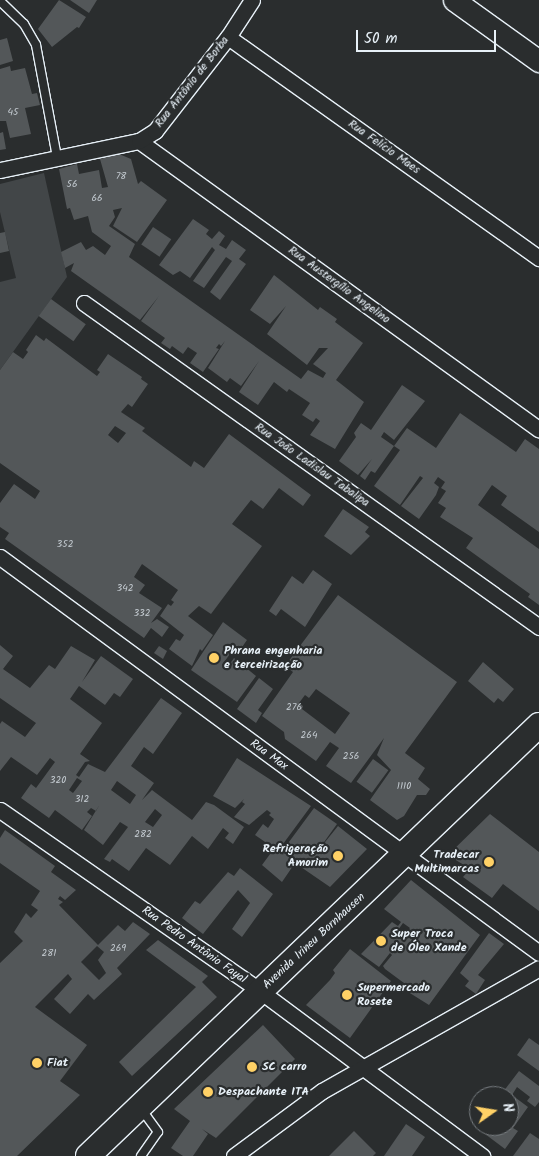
<!DOCTYPE html>
<meta charset="utf-8">
<style>
body{margin:0}
#map{position:relative;width:539px;height:1156px;overflow:hidden;background:#2a2d2e;font-family:Kalam,sans-serif}
div>[style]{position:absolute}
.green>*{inset:0;background:#424648}
.building>*{inset:0;background:#535759;transform-origin:0 0}
.roads{filter:drop-shadow(1px 0 #e8f1f8) drop-shadow(-1px 0 #e8f1f8) drop-shadow(0 1px #e8f1f8) drop-shadow(0 -1px #e8f1f8)}
.service>*{height:8px;margin:-4px;padding:0 4px;transform-origin:4px;border-radius:4px;background:#2a2d2e}
.minor>*{height:15px;margin:-7.5px;padding:0 7.5px;transform-origin:7.5px;border-radius:7.5px;background:#2a2d2e}
.secondary>*{height:21px;margin:-10.5px;padding:0 10.5px;transform-origin:10.5px;border-radius:10.5px;background:#2a2d2e}
.primary>*{height:24px;margin:-12px;padding:0 12px;transform-origin:12px;border-radius:12px;background:#2a2d2e}
.dots>*{width:14px;height:14px;translate:-50% -50%;box-sizing:border-box;border:2px solid #2a2d2e;border-radius:50%}
span{translate:-50% -50%;white-space:nowrap;text-align:center;line-height:1.15;-webkit-text-stroke:4.5px #2a2d2e;paint-order:stroke}
.number-label{font-size:10px;color:#c3cad0}
.number-label span{-webkit-text-stroke-width:0}
.street-label{font-size:12px;color:#e8f1f8}
.poi-label{font-size:12px;color:#e8f1f8;font-weight:700}
.left{translate:0 -50%;text-align:left}
.right{translate:-100% -50%;text-align:right}
.north{position:absolute;left:469px;top:1086px;width:50px;height:50px;box-sizing:border-box;background:#2a2d2e;border:1px solid #767b7f;border-radius:50%;rotate:77deg;font-size:14px;font-weight:700;line-height:20px;text-align:center;color:#e8f1f8}
.north::after{content:'';display:block;margin:auto;width:18px;height:22px;background:#ffd166;clip-path:polygon(50% 0,100% 100%,50% 72%,0 100%)}
.scale{position:absolute;left:356px;top:30px;width:140px;height:22px;box-sizing:border-box;border:2px solid #e8f1f8;border-top:0;padding-left:6px;font-size:15px;line-height:18px;white-space:nowrap;color:#e8f1f8;-webkit-text-stroke:4px #2a2d2e;paint-order:stroke}
</style>
<div id="map">
<div class="green">
<div style="clip-path:polygon(44px 173px,67px 277px,0 370px,0 282px,16px 278px,0 212px,0 184px)"></div>
</div>
<div class="building">
<div style="clip-path:polygon(59px 0,86px 17px,79px 28px,77px 27px,52px 47px,38px 29px)"></div>
<div style="clip-path:polygon(70px 0,97px 0,89px 13px)"></div>
<div style="clip-path:polygon(7px 38px,13px 61px,0 65px,0 40px)"></div>
<div style="clip-path:polygon(10px 66px,11px 71px,25px 68px,32px 94px,37px 93px,40px 105px,25px 108px,31px 134px,10px 138px,6px 121px,0 121px,0 69px)"></div>
<div style="clip-path:polygon(3px 132px,6px 149px,0 150px,0 133px)"></div>
<div style="clip-path:polygon(119px 154px,131px 159px,138px 184px,141px 181px,167px 200px,137px 242px,113px 226px,122px 208px,113px 210px,115px 217px,109px 226px,135px 244px,129px 257px,301px 379px,308px 370px,323px 378px,326px 373px,313px 364px,328px 348px,319px 348px,307px 365px,267px 334px,286px 306px,270px 324px,250px 310px,274px 275px,318px 310px,320px 307px,337px 319px,335px 322px,363px 343px,336px 380px,364px 402px,335px 449px,310px 435px,320px 421px,316px 418px,313px 422px,302px 415px,310px 403px,289px 389px,287px 392px,274px 382px,258px 405px,239px 392px,259px 361px,241px 386px,230px 378px,227px 382px,208px 368px,225px 341px,221px 346px,219px 344px,216px 348px,219px 349px,203px 372px,190px 363px,197px 353px,188px 347px,183px 354px,172px 346px,170px 349px,161px 343px,165px 338px,141px 321px,159px 296px,140px 320px,71px 271px,74px 263px,65px 268px,61px 252px,81px 242px,86px 250px,93px 246px,105px 255px,111px 246px,92px 232px,88px 216px,74px 220px,70px 208px,67px 209px,59px 169px,77px 164px,79px 174px,99px 170px,102px 188px,108px 187px,100px 159px)"></div>
<div style="clip-path:polygon(193px 219px,209px 230px,206px 234px,212px 239px,219px 231px,225px 236px,219px 245px,226px 249px,232px 240px,246px 250px,239px 259px,246px 264px,220px 300px,210px 292px,232px 261px,226px 257px,204px 288px,193px 281px,215px 250px,212px 247px,190px 278px,180px 271px,173px 275px,159px 265px)"></div>
<div style="left:153px;top:227px;width:22px;height:21px;rotate:34deg"></div>
<div style="clip-path:polygon(5px 232px,9px 251px,0 253px,0 233px)"></div>
<div style="left:51px;top:299px;width:43px;height:21px;rotate:36deg"></div>
<div style="clip-path:polygon(evenodd,36px 335px,44px 341px,46px 338px,97px 376px,100px 372px,97px 370px,108px 354px,142px 377px,141px 379px,148px 384px,132px 407px,128px 404px,121px 412px,145px 428px,142px 431px,191px 467px,194px 461px,204px 468px,229px 434px,311px 495px,303px 506px,279px 488px,263px 509px,251px 500px,232px 524px,262px 546px,211px 614px,199px 606px,188px 616px,213px 635px,202px 651px,200px 649px,192px 666px,169px 649px,176px 639px,180px 641px,184px 635px,160px 616px,168px 604px,171px 606px,174px 602px,171px 600px,178px 590px,142px 564px,134px 577px,145px 585px,139px 593px,162px 608px,151px 623px,157px 619px,169px 627px,162px 637px,151px 628px,144px 638px,5px 539px,9px 533px,0 527px,0 503px,14px 484px,35px 499px,40px 491px,0 463px,0 370px,13px 352px,23px 359px,28px 352px,26px 350px,36px 335px,115px 426px,126px 433px,118px 443px,108px 435px,115px 426px)"></div>
<div style="clip-path:polygon(402px 385px,425px 401px,394px 440px,384px 432px,381px 437px,394px 446px,375px 473px,371px 471px,365px 480px,360px 476px,372px 459px,358px 475px,339px 461px,356px 437px,354px 433px,361px 423px,371px 430px)"></div>
<div style="clip-path:polygon(460px 413px,516px 452px,525px 439px,539px 449px,539px 532px,501px 505px,507px 496px,492px 485px,478px 505px,539px 549px,539px 605px,528px 597px,530px 594px,466px 548px,473px 538px,440px 517px,446px 508px,438px 503px,446px 491px,441px 488px,445px 482px,438px 477px,434px 483px,439px 487px,436px 495px,419px 519px,401px 506px,423px 478px,420px 476px,400px 505px,374px 486px,400px 450px,394px 446px,407px 428px,436px 448px)"></div>
<div style="clip-path:polygon(343px 509px,369px 527px,365px 532px,370px 536px,351px 555px,324px 536px)"></div>
<div style="clip-path:polygon(313px 570px,332px 584px,305px 627px,281px 609px,276px 616px,269px 611px,292px 576px,303px 584px)"></div>
<div style="clip-path:polygon(evenodd,338px 595px,457px 682px,405px 753px,425px 768px,418px 779px,430px 789px,426px 795px,417px 795px,404px 816px,397px 820px,370px 800px,391px 770px,377px 755px,384px 738px,351px 783px,326px 766px,339px 748px,330px 742px,316px 761px,285px 739px,284px 732px,262px 716px,293px 672px,285px 666px,338px 595px,316px 689px,350px 713px,335px 734px,302px 709px,303px 706px,299px 703px,305px 695px,309px 698px,316px 689px)"></div>
<div style="clip-path:polygon(223px 622px,247px 640px,240px 650px,235px 647px,222px 665px,227px 668px,234px 658px,256px 676px,237px 702px,191px 670px)"></div>
<div style="clip-path:polygon(evenodd,0 645px,13px 656px,3px 669px,30px 688px,49px 665px,55px 669px,71px 646px,95px 660px,82px 682px,101px 656px,133px 679px,120px 697px,114px 693px,105px 705px,79px 686px,70px 699px,102px 723px,80px 754px,90px 761px,85px 762px,76px 775px,79px 777px,88px 764px,105px 772px,161px 698px,182px 713px,153px 754px,144px 747px,131px 766px,154px 783px,142px 800px,152px 790px,192px 820px,206px 802px,214px 805px,244px 827px,233px 844px,225px 838px,229px 833px,223px 828px,208px 849px,192px 836px,170px 865px,146px 848px,129px 871px,112px 859px,110px 862px,104px 859px,128px 827px,120px 822px,103px 845px,84px 830px,100px 804px,96px 811px,91px 808px,87px 812px,92px 816px,82px 830px,55px 810px,49px 818px,21px 798px,31px 784px,36px 788px,55px 762px,50px 758px,37px 775px,11px 757px,0 771px,0 724px,2px 721px,25px 737px,36px 723px,0 698px,0 645px,77px 778px,82px 781px,73px 793px,69px 790px,77px 778px,0 645px,117px 781px,136px 795px,130px 804px,111px 790px,117px 781px,0 645px,155px 809px,162px 815px,153px 827px,145px 822px,155px 809px)"></div>
<div style="clip-path:polygon(159px 646px,167px 651px,163px 659px,154px 653px)"></div>
<div style="clip-path:polygon(483px 662px,514px 689px,503px 702px,498px 698px,494px 703px,468px 681px)"></div>
<div style="clip-path:polygon(259px 678px,273px 689px,258px 710px,262px 713px,256px 723px,237px 709px)"></div>
<div style="clip-path:polygon(237px 758px,311px 806px,283px 844px,277px 839px,286px 846px,314px 808px,337px 824px,317px 852px,338px 826px,367px 849px,330px 887px,295px 863px,282px 882px,262px 865px,273px 850px,284px 855px,255px 835px,263px 824px,268px 828px,274px 819px,269px 815px,271px 813px,267px 810px,249px 825px,234px 817px,245px 804px,242px 802px,244px 799px,235px 808px,213px 796px)"></div>
<div style="left:373px;top:759px;width:19px;height:28px;rotate:36deg"></div>
<div style="clip-path:polygon(490px 814px,539px 852px,539px 911px,503px 884px,492px 898px,463px 877px,470px 869px,448px 855px)"></div>
<div style="clip-path:polygon(evenodd,5px 830px,55px 866px,51px 872px,76px 890px,65px 900px,60px 896px,58px 899px,63px 902px,59px 905px,98px 945px,118px 925px,125px 931px,133px 922px,150px 934px,117px 968px,122px 974px,94px 1000px,88px 994px,70px 1014px,54px 999px,72px 979px,68px 974px,35px 1007px,87px 1045px,60px 1081px,80px 1095px,17px 1156px,0 1156px,0 963px,23px 941px,14px 932px,26px 913px,31px 918px,38px 910px,31px 905px,40px 891px,0 863px,0 838px,5px 830px,97px 946px,104px 952px,98px 960px,106px 973px,99px 980px,81px 962px,97px 946px)"></div>
<div style="clip-path:polygon(240px 868px,273px 894px,242px 937px,232px 929px,250px 903px,238px 890px,203px 934px,182px 918px,195px 901px,200px 904px,228px 872px,234px 876px)"></div>
<div style="clip-path:polygon(evenodd,411px 880px,480px 935px,429px 1005px,405px 990px,408px 986px,385px 969px,383px 966px,392px 955px,390px 953px,379px 967px,361px 954px,392px 922px,398px 926px,401px 922px,384px 909px,411px 880px,403px 923px,410px 928px,405px 934px,398px 930px,403px 923px)"></div>
<div style="clip-path:polygon(489px 933px,504px 944px,478px 975px,485px 980px,476px 994px,465px 986px,469px 981px,460px 973px)"></div>
<div style="clip-path:polygon(158px 940px,208px 976px,202px 982px,217px 997px,132px 1076px,119px 1062px,196px 987px,146px 950px)"></div>
<div style="clip-path:polygon(350px 949px,391px 981px,350px 1038px,306px 1005px,330px 980px,335px 973px,333px 970px)"></div>
<div style="clip-path:polygon(263px 1025px,295px 1059px,216px 1138px,202px 1129px,208px 1134px,193px 1156px,183px 1156px,171px 1148px,190px 1121px,174px 1109px)"></div>
<div style="clip-path:polygon(529px 1038px,539px 1045px,539px 1071px,517px 1055px)"></div>
<div style="clip-path:polygon(519px 1071px,539px 1086px,539px 1102px,535px 1107px,527px 1101px,530px 1097px,517px 1087px,512px 1095px,528px 1107px,513px 1128px,518px 1131px,505px 1149px,477px 1128px,509px 1126px,509px 1096px,500px 1096px)"></div>
<div style="clip-path:polygon(406px 1124px,425px 1137px,412px 1156px,384px 1156px)"></div>
<div style="clip-path:polygon(354px 1131px,376px 1153px,373px 1156px,329px 1156px)"></div>
<div style="clip-path:polygon(530px 1133px,539px 1139px,539px 1156px,513px 1156px)"></div>
</div>
<div class="roads">
<div class="service">
<div style="left:0;top:1px;width:33px;rotate:44deg"></div>
<div style="left:24px;top:24px;width:24px;rotate:60deg"></div>
<div style="left:36px;top:45px;width:114px;rotate:79.4deg"></div>
<div style="left:141px;top:1156px;width:29px;rotate:-55deg"></div>
<div style="left:158px;top:1132px;width:29px;rotate:-126deg"></div>
</div>
<div class="minor">
<div style="left:228px;top:37px;width:382px;rotate:35.4deg"></div>
<div style="left:139px;top:141px;width:493px;rotate:35.8deg"></div>
<div style="left:0;top:170px;width:142px;rotate:-11.8deg"></div>
<div style="left:139px;top:141px;width:19px;rotate:-32deg"></div>
<div style="left:155px;top:131px;width:119px;rotate:-52.2deg"></div>
<div style="left:228px;top:37px;width:44px;rotate:-57deg"></div>
<div style="left:84px;top:303px;width:559px;rotate:35.45deg"></div>
<div style="left:0;top:557px;width:669px;rotate:36.3deg"></div>
<div style="left:0;top:810px;width:317px;rotate:34.8deg"></div>
<div style="left:260px;top:991px;width:277px;rotate:36.6deg"></div>
<div style="left:234px;top:1156px;width:109px;rotate:-36.5deg"></div>
<div style="left:322px;top:1091px;width:249px;rotate:-29.5deg"></div>
</div>
<div class="secondary">
<div style="left:454px;top:0;width:105px;rotate:35.7deg"></div>
</div>
<div class="primary">
<div style="left:88px;top:1156px;width:624px;rotate:-43.7deg"></div>
</div>
</div>
<div class="dots">
<div style="left:214px;top:658px;background:#ffd166"></div>
<div style="left:338px;top:856px;background:#ffd166"></div>
<div style="left:489px;top:862px;background:#ffd166"></div>
<div style="left:381px;top:941px;background:#ffd166"></div>
<div style="left:347px;top:995px;background:#ffd166"></div>
<div style="left:37px;top:1063px;background:#ffd166"></div>
<div style="left:252px;top:1067px;background:#ffd166"></div>
<div style="left:208px;top:1092px;background:#ffd166"></div>
</div>
<div class="number-label">
<span style="left:13px;top:113px">45</span>
<span style="left:121px;top:177px">78</span>
<span style="left:72px;top:185px">56</span>
<span style="left:97px;top:199px">66</span>
<span style="left:65px;top:545px">352</span>
<span style="left:125px;top:589px">342</span>
<span style="left:142px;top:614px">332</span>
<span style="left:294px;top:708px">276</span>
<span style="left:309px;top:736px">264</span>
<span style="left:351px;top:757px">256</span>
<span style="left:58px;top:781px">320</span>
<span style="left:404px;top:787px">1110</span>
<span style="left:82px;top:800px">312</span>
<span style="left:143px;top:835px">282</span>
<span style="left:118px;top:949px">269</span>
<span style="left:49px;top:954px">281</span>
</div>
<div class="street-label">
<span style="left:192px;top:82px;rotate:-52deg">Rua Antônio de Borba</span>
<span style="left:384px;top:147px;rotate:35deg">Rua Felício Maes</span>
<span style="left:339px;top:285px;rotate:36deg">Rua Austergílio Angelino</span>
<span style="left:312px;top:465px;rotate:35deg">Rua João Ladislau Tabalipa</span>
<span style="left:269px;top:755px;rotate:36deg">Rua Max</span>
<span style="left:314px;top:941px;rotate:-43deg">Avenida Irineu Bornhausen</span>
<span style="left:194px;top:945px;rotate:35deg">Rua Pedro Antônio Fayal</span>
</div>
<div class="poi-label">
<span class="left" style="left:224px;top:658px">Phrana engenharia<br>e terceirização</span>
<span class="right" style="left:328px;top:856px">Refrigeração<br>Amorim</span>
<span class="right" style="left:479px;top:862px">Tradecar<br>Multimarcas</span>
<span class="left" style="left:391px;top:941px">Super Troca<br>de Óleo Xande</span>
<span class="left" style="left:357px;top:995px">Supermercado<br>Rosete</span>
<span class="left" style="left:47px;top:1063px">Fiat</span>
<span class="left" style="left:262px;top:1067px">SC carro</span>
<span class="left" style="left:218px;top:1092px">Despachante ITA</span>
</div>
<div class="north">N</div>
<div class="scale">50 m</div>
</div>
